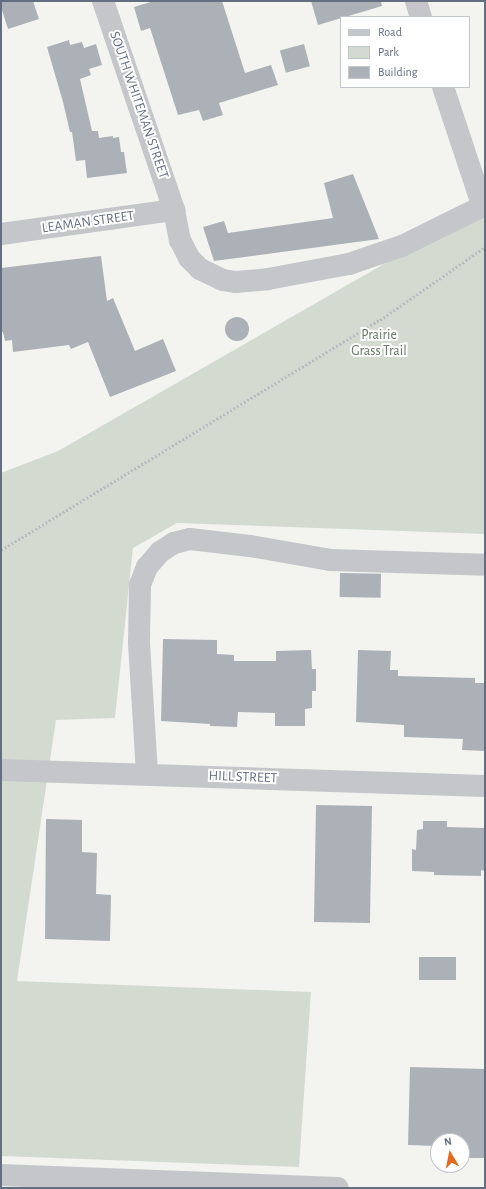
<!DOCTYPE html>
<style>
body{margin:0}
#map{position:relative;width:486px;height:1189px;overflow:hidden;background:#f3f4f0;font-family:"Alegreya Sans",sans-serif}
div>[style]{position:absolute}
.green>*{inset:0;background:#d3dbd1}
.building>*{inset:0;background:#acb1b8;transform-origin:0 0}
.round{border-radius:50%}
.path>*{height:2.5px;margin-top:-1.25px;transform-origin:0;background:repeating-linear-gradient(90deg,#bbbcbf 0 2px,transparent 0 4px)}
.minor>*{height:22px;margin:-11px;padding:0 11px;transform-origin:11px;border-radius:11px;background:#c4c6ca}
span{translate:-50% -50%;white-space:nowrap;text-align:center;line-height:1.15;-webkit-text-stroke:4px #fff;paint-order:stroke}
.street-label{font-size:14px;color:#636f81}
.park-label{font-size:14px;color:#637862}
.frame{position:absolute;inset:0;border:2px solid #636f81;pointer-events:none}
.legend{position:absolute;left:340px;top:16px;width:130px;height:72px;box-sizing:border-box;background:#fff;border:1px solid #c1c5cd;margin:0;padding:5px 7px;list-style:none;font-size:12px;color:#636f81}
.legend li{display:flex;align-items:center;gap:8px;height:20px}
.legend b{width:20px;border:1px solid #c1c5cd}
.north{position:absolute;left:430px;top:1133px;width:40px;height:40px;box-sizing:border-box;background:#fff;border:1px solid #c1c5cd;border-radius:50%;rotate:350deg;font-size:11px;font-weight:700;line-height:16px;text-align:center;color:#636f81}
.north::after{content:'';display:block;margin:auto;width:14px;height:18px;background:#e36b21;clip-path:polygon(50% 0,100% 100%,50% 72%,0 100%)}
</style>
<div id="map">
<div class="green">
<div style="clip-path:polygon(485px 206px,485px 534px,177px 523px,133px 548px,115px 718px,56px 720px,17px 981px,311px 992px,299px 1167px,1px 1156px,1px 473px,58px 451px)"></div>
</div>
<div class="building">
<div style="clip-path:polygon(1px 1px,33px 1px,39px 19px,8px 29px,1px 7px)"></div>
<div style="clip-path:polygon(154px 1px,222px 1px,245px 73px,271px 65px,278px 85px,219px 103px,223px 115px,203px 121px,199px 110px,178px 115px,150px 28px,141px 31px,134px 7px)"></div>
<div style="clip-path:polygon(311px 1px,381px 1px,382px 6px,318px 25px)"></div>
<div style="clip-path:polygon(69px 40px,70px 45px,82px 42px,84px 48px,96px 44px,102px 65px,89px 69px,91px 75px,80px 79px,92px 131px,98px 131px,99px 138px,113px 136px,113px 138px,119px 137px,121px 152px,124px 152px,127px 173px,87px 178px,85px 160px,76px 161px,72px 132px,70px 132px,63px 102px,47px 47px)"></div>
<div style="left:304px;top:44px;width:23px;height:25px;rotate:75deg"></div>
<div style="clip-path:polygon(353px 174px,379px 239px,214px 261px,203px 227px,224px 221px,228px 233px,333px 218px,324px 183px)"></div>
<div style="clip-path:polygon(101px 256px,107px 301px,113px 298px,135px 351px,163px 339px,176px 371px,110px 397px,88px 342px,71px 349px,69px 345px,13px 352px,12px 340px,5px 341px,3px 332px,1px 332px,1px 268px)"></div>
<div class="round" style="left:225px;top:317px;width:24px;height:24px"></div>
<div style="left:340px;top:573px;width:41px;height:24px;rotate:1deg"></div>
<div style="clip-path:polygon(163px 639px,217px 640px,217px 654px,234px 655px,234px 661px,276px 661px,276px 651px,311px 650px,312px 669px,316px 669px,316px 691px,312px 691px,312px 708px,305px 709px,305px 726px,275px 726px,275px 713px,238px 712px,237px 727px,210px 726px,210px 724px,161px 721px)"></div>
<div style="clip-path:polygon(358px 650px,391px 651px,390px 670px,398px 670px,398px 676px,475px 678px,475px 683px,485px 683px,485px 751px,462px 750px,463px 739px,404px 737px,404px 725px,356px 722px)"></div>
<div style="left:316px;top:805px;width:56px;height:117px;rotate:1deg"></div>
<div style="clip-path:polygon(46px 819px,82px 820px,82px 852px,97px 853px,96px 894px,111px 895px,110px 941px,45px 939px)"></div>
<div style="clip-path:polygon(423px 821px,447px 821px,447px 827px,485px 828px,485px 871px,481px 870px,481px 876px,434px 875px,434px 872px,412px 871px,412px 849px,416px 850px,417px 830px,423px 829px)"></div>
<div style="left:419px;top:957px;width:37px;height:23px"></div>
<div style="clip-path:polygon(410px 1067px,485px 1069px,485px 1158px,462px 1158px,462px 1141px,438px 1141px,438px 1146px,408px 1145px)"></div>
</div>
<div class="path">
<div style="left:1px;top:550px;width:443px;rotate:-31.3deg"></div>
<div style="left:380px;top:320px;width:128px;rotate:-34.8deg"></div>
</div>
<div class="minor">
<div style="left:103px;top:1px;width:221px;rotate:71.2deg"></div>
<div style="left:174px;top:210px;width:31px;rotate:79deg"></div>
<div style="left:180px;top:240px;width:20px;rotate:63deg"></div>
<div style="left:189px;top:258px;width:16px;rotate:45deg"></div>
<div style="left:200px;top:269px;width:25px;rotate:26deg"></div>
<div style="left:223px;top:280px;width:13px;rotate:9deg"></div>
<div style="left:236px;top:282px;width:32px;rotate:-5deg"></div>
<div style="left:268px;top:279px;width:82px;rotate:-10.5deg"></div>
<div style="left:349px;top:264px;width:56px;rotate:-18.8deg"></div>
<div style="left:402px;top:246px;width:93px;rotate:-26.3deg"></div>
<div style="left:416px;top:1px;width:17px;rotate:73deg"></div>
<div style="left:443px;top:87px;width:126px;rotate:71.6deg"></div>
<div style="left:1px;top:234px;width:175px;rotate:-7.9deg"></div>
<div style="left:1px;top:770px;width:484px;rotate:1.9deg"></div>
<div style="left:147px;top:774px;width:132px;rotate:-93.5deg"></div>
<div style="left:139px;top:642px;width:57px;rotate:-89deg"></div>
<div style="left:140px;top:585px;width:19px;rotate:-69deg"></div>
<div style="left:147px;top:567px;width:20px;rotate:-49deg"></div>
<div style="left:160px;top:552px;width:17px;rotate:-33deg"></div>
<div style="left:174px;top:543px;width:16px;rotate:-14deg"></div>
<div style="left:190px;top:539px;width:60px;rotate:6.7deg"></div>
<div style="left:250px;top:546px;width:81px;rotate:9.9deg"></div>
<div style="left:330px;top:560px;width:155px;rotate:1.8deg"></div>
<div style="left:1px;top:1175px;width:337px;rotate:2.2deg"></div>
</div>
<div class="street-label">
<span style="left:139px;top:105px;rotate:71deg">SOUTH WHITEMAN STREET</span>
<span style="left:88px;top:222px;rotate:-8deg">LEAMAN STREET</span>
<span style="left:243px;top:777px;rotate:2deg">HILL STREET</span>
</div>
<div class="park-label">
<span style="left:379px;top:343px">Prairie<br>Grass Trail</span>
</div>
<div class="frame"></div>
<ul class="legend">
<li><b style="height:5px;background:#c4c6ca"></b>Road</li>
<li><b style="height:11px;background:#d3dbd1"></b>Park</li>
<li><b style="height:11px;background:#acb1b8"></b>Building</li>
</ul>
<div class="north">N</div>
</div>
